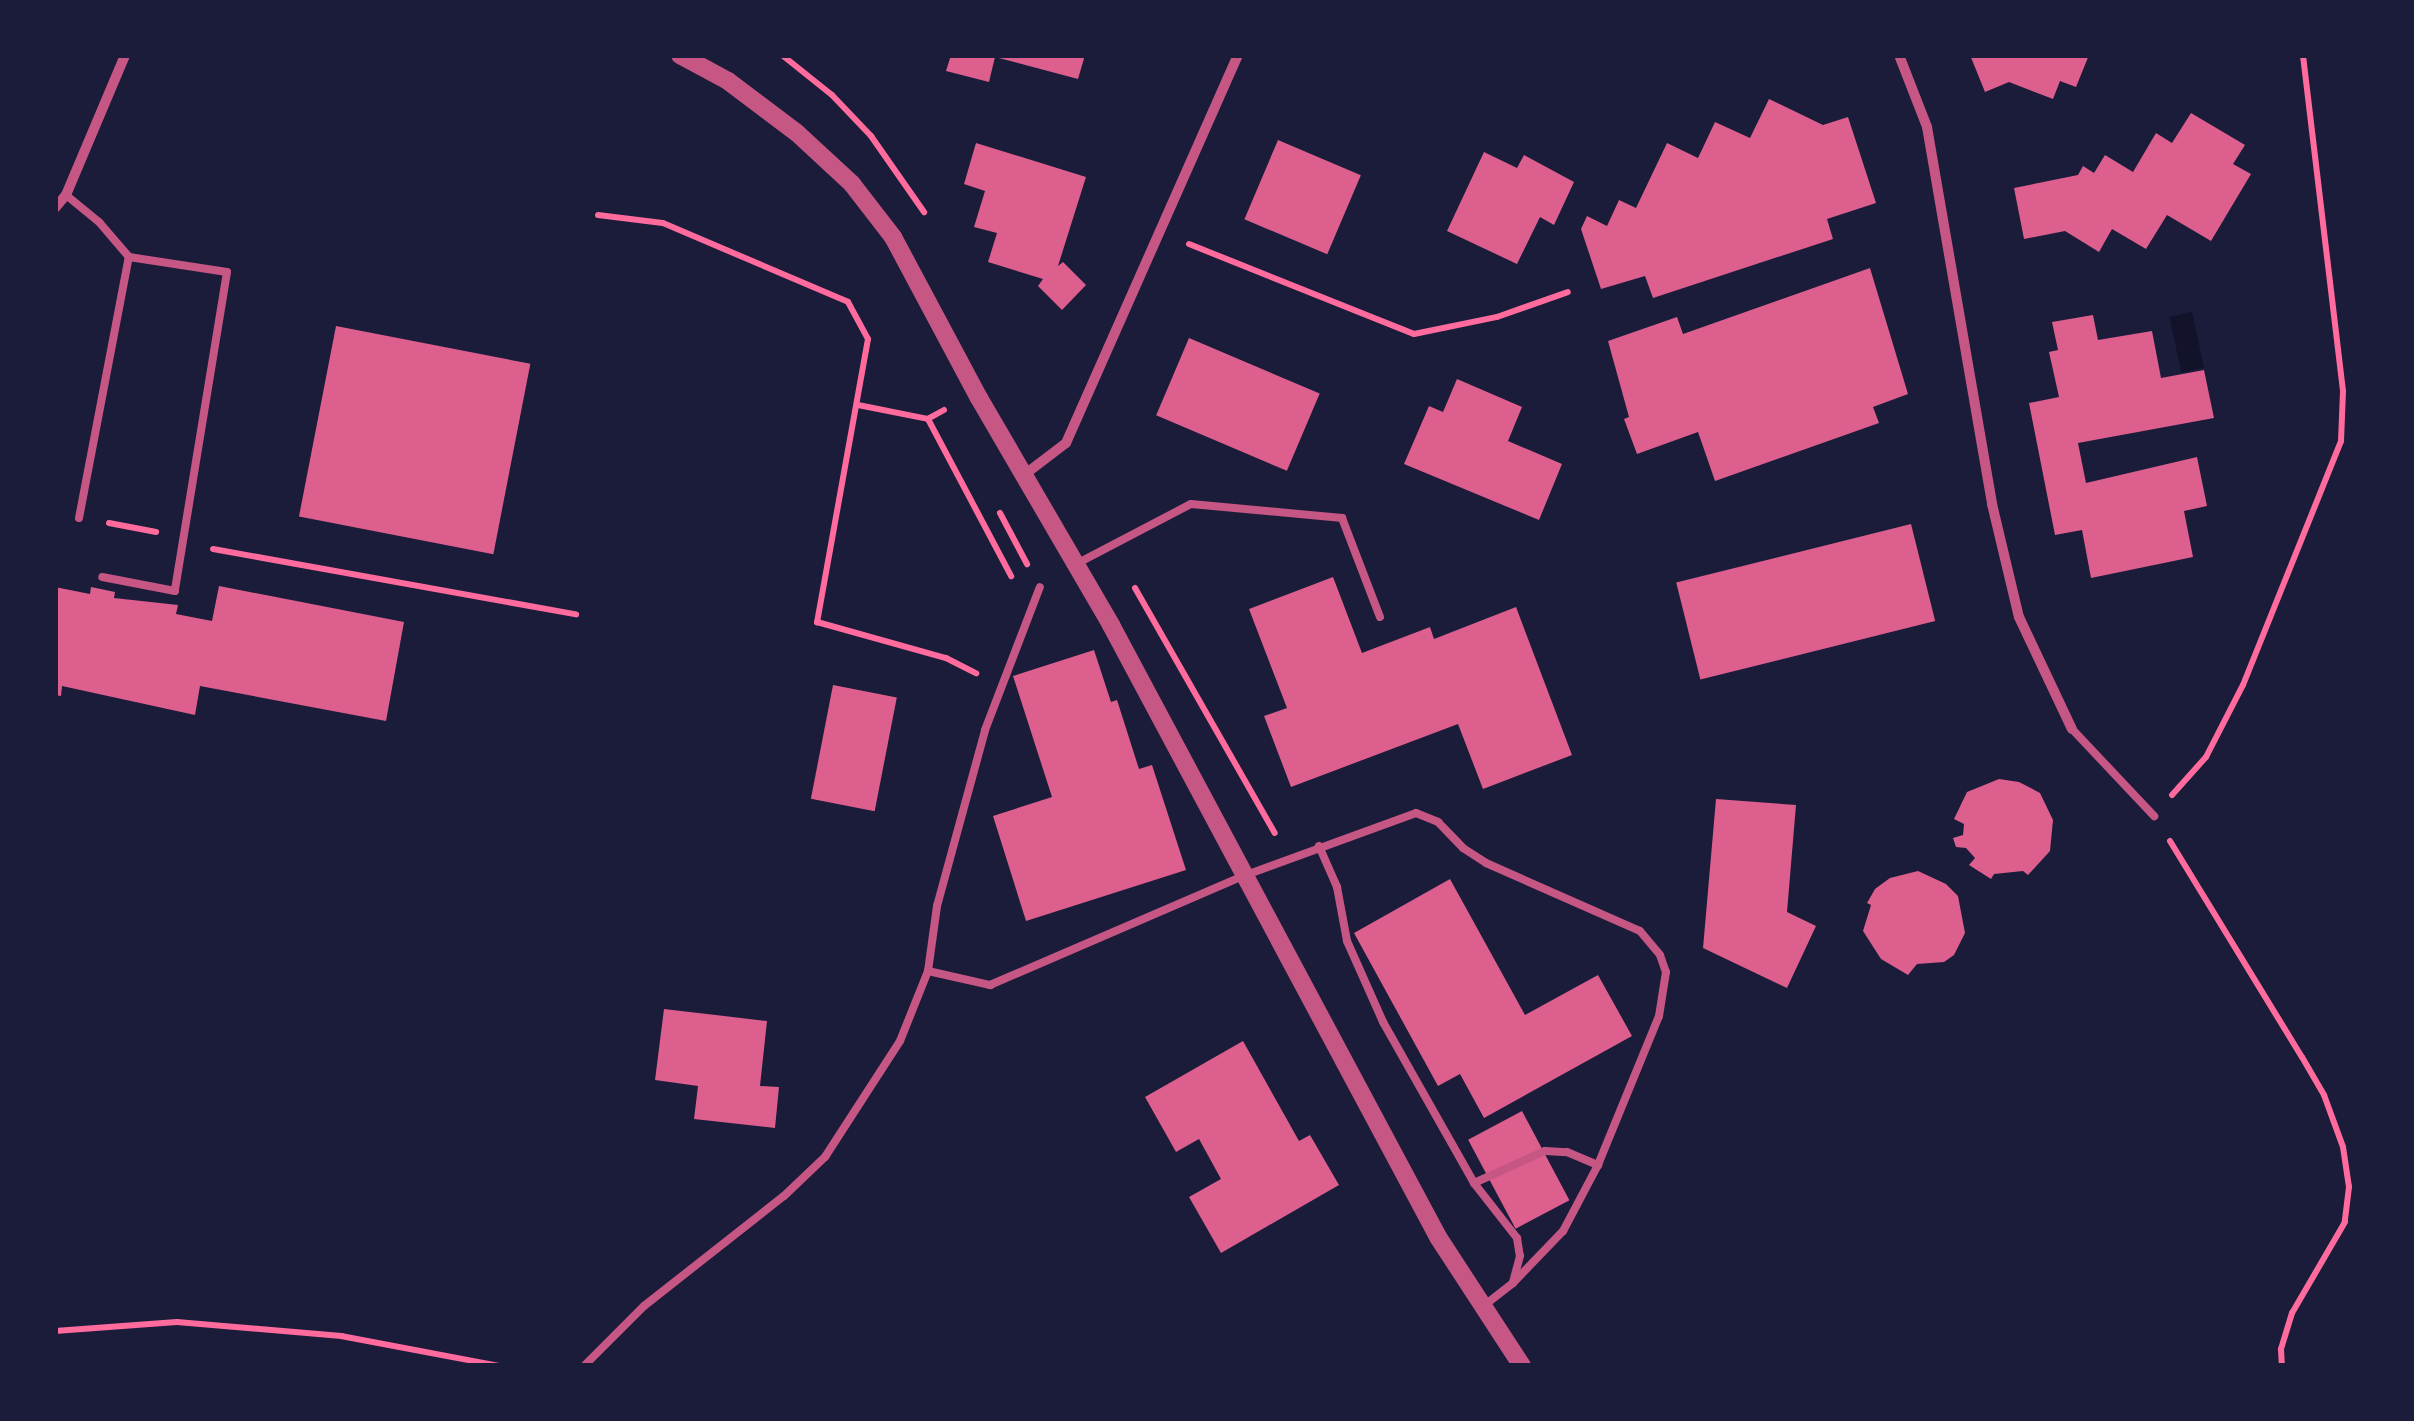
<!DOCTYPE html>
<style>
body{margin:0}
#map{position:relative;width:2414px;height:1421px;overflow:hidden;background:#1b1b3a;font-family:Figtree,sans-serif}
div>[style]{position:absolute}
.water>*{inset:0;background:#12122b;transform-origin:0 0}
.building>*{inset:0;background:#dd5f8e;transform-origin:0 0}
.path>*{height:6px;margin:-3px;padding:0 3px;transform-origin:3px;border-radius:3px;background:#ff6b9d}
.service>*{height:8px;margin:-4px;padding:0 4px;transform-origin:4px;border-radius:4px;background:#c65784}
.minor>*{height:10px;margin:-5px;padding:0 5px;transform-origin:5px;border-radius:5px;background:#c65784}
.tertiary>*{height:18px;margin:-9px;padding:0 9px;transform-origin:9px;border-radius:9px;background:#c65784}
span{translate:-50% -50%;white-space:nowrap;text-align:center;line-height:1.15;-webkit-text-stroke:9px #1b1b3a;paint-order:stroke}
.frame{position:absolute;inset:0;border:58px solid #1b1b3a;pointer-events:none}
</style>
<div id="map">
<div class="water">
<div style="left:2192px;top:312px;width:57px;height:23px;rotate:78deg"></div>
</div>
<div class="building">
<div style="clip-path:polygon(951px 55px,1085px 55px,1078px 79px,995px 57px,989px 82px,946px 71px)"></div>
<div style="clip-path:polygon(1970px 55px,2089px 55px,2076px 87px,2060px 81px,2053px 99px,2009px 82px,1985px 92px)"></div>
<div style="clip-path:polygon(1769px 99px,1823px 125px,1848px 117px,1876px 203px,1827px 219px,1833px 239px,1653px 298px,1645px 276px,1601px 289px,1581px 229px,1587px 216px,1607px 226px,1619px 200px,1636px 208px,1667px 143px,1698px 158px,1715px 122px,1750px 138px)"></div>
<div style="clip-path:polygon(2191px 113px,2245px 145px,2233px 164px,2251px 174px,2211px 241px,2167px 215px,2146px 249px,2112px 229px,2099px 252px,2065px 231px,2024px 239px,2014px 188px,2078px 175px,2083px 166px,2094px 173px,2105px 155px,2133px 172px,2156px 133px,2172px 143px)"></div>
<div style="left:1278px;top:140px;width:90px;height:86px;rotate:23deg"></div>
<div style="clip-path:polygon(976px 143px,1086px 177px,1058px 266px,1063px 262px,1086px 285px,1062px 310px,1038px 286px,1043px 279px,988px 262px,997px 233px,974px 227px,985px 191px,964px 184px)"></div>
<div style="clip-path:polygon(1484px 152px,1517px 168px,1524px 155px,1574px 182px,1554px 225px,1540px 217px,1517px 264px,1447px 231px)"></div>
<div style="clip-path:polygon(1870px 268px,1908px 394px,1873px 407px,1879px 423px,1715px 481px,1698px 432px,1637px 454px,1624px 419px,1629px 417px,1608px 341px,1677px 317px,1683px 334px)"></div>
<div style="clip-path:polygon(2093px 315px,2098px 340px,2152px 331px,2161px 378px,2204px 370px,2214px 418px,2078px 443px,2086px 483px,2197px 457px,2207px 506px,2184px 511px,2193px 557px,2091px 578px,2082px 530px,2055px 535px,2029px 403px,2059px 397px,2049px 352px,2058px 350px,2052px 322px)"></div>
<div style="left:336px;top:326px;width:198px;height:194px;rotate:11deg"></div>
<div style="left:1189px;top:338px;width:142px;height:84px;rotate:23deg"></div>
<div style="clip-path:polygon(1457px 379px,1522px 407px,1508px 441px,1562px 464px,1539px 520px,1404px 464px,1429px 406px,1443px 412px)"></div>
<div style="left:1911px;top:524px;width:100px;height:242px;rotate:76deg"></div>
<div style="clip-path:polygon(1333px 577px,1362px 653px,1430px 627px,1434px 639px,1516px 607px,1572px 755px,1483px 789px,1458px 724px,1291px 787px,1264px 716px,1287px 708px,1249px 609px)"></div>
<div style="clip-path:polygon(219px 586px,404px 622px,386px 721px,200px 686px,195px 715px,62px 686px,61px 696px,55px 695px,55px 587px,90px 594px,91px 587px,115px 592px,114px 598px,178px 605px,176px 614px,212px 621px)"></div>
<div style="clip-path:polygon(1094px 650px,1111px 702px,1117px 700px,1139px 769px,1152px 765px,1186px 870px,1026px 921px,993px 816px,1052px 797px,1013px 676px)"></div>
<div style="left:833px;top:685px;width:65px;height:116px;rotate:11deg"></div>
<div style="clip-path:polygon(1999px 779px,2019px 782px,2040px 793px,2053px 820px,2050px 851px,2028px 875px,2023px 871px,1994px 874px,1991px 879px,1969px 865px,1975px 858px,1966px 848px,1956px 847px,1953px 838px,1963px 835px,1964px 824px,1954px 819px,1967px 792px)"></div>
<div style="clip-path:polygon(1716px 799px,1796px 805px,1787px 912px,1816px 926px,1787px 988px,1703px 948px)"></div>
<div style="clip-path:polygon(1918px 871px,1946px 884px,1958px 896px,1965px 933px,1954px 955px,1944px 962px,1917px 964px,1908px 975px,1881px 959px,1863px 931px,1871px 905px,1867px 903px,1875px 889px,1890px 878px)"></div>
<div style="clip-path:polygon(1450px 879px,1525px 1015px,1598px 975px,1632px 1036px,1484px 1118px,1460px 1074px,1438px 1086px,1354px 933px)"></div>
<div style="clip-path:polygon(664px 1009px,767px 1021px,760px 1086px,779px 1087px,775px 1128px,694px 1119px,698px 1086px,655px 1080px)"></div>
<div style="clip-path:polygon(1243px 1041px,1299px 1141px,1310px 1135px,1339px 1185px,1221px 1253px,1189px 1197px,1221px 1179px,1199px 1139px,1176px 1152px,1145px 1097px)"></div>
<div style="left:1522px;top:1111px;width:101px;height:61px;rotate:62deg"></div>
</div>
<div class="path">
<div style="left:782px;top:55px;width:64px;rotate:38.7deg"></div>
<div style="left:832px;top:95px;width:57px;rotate:46.4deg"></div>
<div style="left:871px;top:136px;width:93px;rotate:55.1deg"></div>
<div style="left:598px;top:215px;width:65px;rotate:7deg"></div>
<div style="left:663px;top:223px;width:201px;rotate:23.1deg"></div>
<div style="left:848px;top:302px;width:42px;rotate:61.6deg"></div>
<div style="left:868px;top:339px;width:288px;rotate:100.2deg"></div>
<div style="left:817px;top:622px;width:134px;rotate:15.6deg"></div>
<div style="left:946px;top:658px;width:34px;rotate:27deg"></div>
<div style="left:1189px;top:244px;width:242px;rotate:21.8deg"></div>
<div style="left:1414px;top:334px;width:85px;rotate:-11.6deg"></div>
<div style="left:1497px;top:317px;width:75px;rotate:-19.4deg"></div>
<div style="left:858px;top:405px;width:71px;rotate:11.3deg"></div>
<div style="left:944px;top:410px;width:18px;rotate:151deg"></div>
<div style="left:928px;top:419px;width:178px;rotate:62.1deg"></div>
<div style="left:1000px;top:513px;width:58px;rotate:62.1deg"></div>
<div style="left:109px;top:523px;width:48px;rotate:10.8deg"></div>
<div style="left:213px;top:549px;width:369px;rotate:10.2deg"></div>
<div style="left:1135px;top:588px;width:282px;rotate:60.3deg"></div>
<div style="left:2172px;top:795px;width:51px;rotate:-48.2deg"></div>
<div style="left:2206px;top:757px;width:81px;rotate:-62.8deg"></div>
<div style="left:2243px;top:685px;width:263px;rotate:-68.1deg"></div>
<div style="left:2341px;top:441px;width:50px;rotate:-87.7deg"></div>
<div style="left:2343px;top:391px;width:338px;rotate:-96.8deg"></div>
<div style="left:2170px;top:841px;width:253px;rotate:58.6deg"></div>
<div style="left:2302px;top:1057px;width:44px;rotate:59.9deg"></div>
<div style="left:2324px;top:1095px;width:55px;rotate:69.9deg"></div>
<div style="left:2343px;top:1147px;width:40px;rotate:81.5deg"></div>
<div style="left:2349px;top:1187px;width:35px;rotate:97deg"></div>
<div style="left:2345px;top:1222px;width:105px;rotate:120.2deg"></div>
<div style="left:2292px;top:1313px;width:38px;rotate:107deg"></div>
<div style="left:2281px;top:1349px;width:17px;rotate:87deg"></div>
<div style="left:55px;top:1331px;width:122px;rotate:-4.2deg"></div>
<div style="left:177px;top:1322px;width:165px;rotate:4.9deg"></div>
<div style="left:341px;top:1336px;width:162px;rotate:10.7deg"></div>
</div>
<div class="service">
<div style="left:66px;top:195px;width:43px;rotate:39.3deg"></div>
<div style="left:99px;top:222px;width:46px;rotate:49.4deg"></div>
<div style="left:129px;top:257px;width:99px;rotate:8.7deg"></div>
<div style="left:227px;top:272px;width:323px;rotate:99.3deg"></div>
<div style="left:175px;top:591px;width:74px;rotate:-169.1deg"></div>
<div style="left:79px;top:518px;width:266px;rotate:-79.2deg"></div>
<div style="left:1078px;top:563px;width:127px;rotate:-27.6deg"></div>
<div style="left:1191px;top:504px;width:152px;rotate:5.3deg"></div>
<div style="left:1342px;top:518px;width:106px;rotate:69deg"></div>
<div style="left:2072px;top:729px;width:120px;rotate:46.7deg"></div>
<div style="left:1319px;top:846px;width:45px;rotate:66.3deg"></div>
<div style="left:1337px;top:887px;width:55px;rotate:79.5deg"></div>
<div style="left:1347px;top:941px;width:89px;rotate:66deg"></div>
<div style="left:1383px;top:1022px;width:185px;rotate:60.5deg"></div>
<div style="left:1474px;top:1183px;width:70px;rotate:52deg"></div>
<div style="left:1517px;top:1238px;width:18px;rotate:81deg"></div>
<div style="left:1520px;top:1256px;width:28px;rotate:105deg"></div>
<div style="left:1513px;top:1283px;width:36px;rotate:142deg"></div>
<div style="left:928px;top:971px;width:64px;rotate:12.7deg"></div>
<div style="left:990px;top:985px;width:279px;rotate:-23.3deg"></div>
<div style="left:1246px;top:875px;width:181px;rotate:-20deg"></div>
<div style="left:1416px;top:813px;width:24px;rotate:22deg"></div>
<div style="left:1438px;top:822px;width:36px;rotate:46deg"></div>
<div style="left:1463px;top:848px;width:27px;rotate:33deg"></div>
<div style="left:1486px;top:863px;width:168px;rotate:23.8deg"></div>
<div style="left:1640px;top:931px;width:31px;rotate:50deg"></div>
<div style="left:1660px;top:955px;width:18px;rotate:71deg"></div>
<div style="left:1666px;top:972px;width:45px;rotate:99deg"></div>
<div style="left:1659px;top:1016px;width:161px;rotate:112.3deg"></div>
<div style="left:1474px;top:1183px;width:78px;rotate:-24.3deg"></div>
<div style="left:1545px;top:1151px;width:22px;rotate:3deg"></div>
<div style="left:1567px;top:1152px;width:34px;rotate:23deg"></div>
<div style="left:1598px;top:1165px;width:75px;rotate:117.9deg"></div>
<div style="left:1563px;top:1231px;width:72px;rotate:133.9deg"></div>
<div style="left:584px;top:1366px;width:85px;rotate:-45deg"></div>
<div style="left:644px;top:1306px;width:178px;rotate:-38.2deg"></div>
<div style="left:784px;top:1196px;width:57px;rotate:-43.6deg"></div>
<div style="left:825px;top:1157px;width:138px;rotate:-57.1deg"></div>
<div style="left:900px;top:1041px;width:75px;rotate:-68.2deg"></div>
<div style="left:928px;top:971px;width:66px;rotate:-82.1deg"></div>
<div style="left:937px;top:906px;width:182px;rotate:-74.7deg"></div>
<div style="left:985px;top:730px;width:153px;rotate:-69deg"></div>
</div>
<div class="minor">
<div style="left:1899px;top:55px;width:77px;rotate:68.7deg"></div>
<div style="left:1927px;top:127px;width:383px;rotate:80.2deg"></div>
<div style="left:1992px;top:504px;width:116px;rotate:76.6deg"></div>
<div style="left:2019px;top:617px;width:124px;rotate:64.7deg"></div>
<div style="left:55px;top:208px;width:17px;rotate:-50deg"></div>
<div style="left:66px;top:195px;width:152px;rotate:-67.1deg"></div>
<div style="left:1024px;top:475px;width:53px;rotate:-37.3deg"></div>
<div style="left:1066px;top:443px;width:424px;rotate:-66.1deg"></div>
</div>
<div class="tertiary">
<div style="left:680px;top:55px;width:55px;rotate:28.4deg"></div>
<div style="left:728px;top:81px;width:86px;rotate:37deg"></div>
<div style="left:797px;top:133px;width:75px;rotate:42.8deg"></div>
<div style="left:852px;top:184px;width:67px;rotate:52.3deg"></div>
<div style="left:893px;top:237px;width:183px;rotate:61.9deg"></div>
<div style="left:979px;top:398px;width:263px;rotate:59.8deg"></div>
<div style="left:1111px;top:625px;width:694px;rotate:61.88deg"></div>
<div style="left:1438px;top:1237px;width:154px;rotate:56.9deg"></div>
</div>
<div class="frame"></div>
</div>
